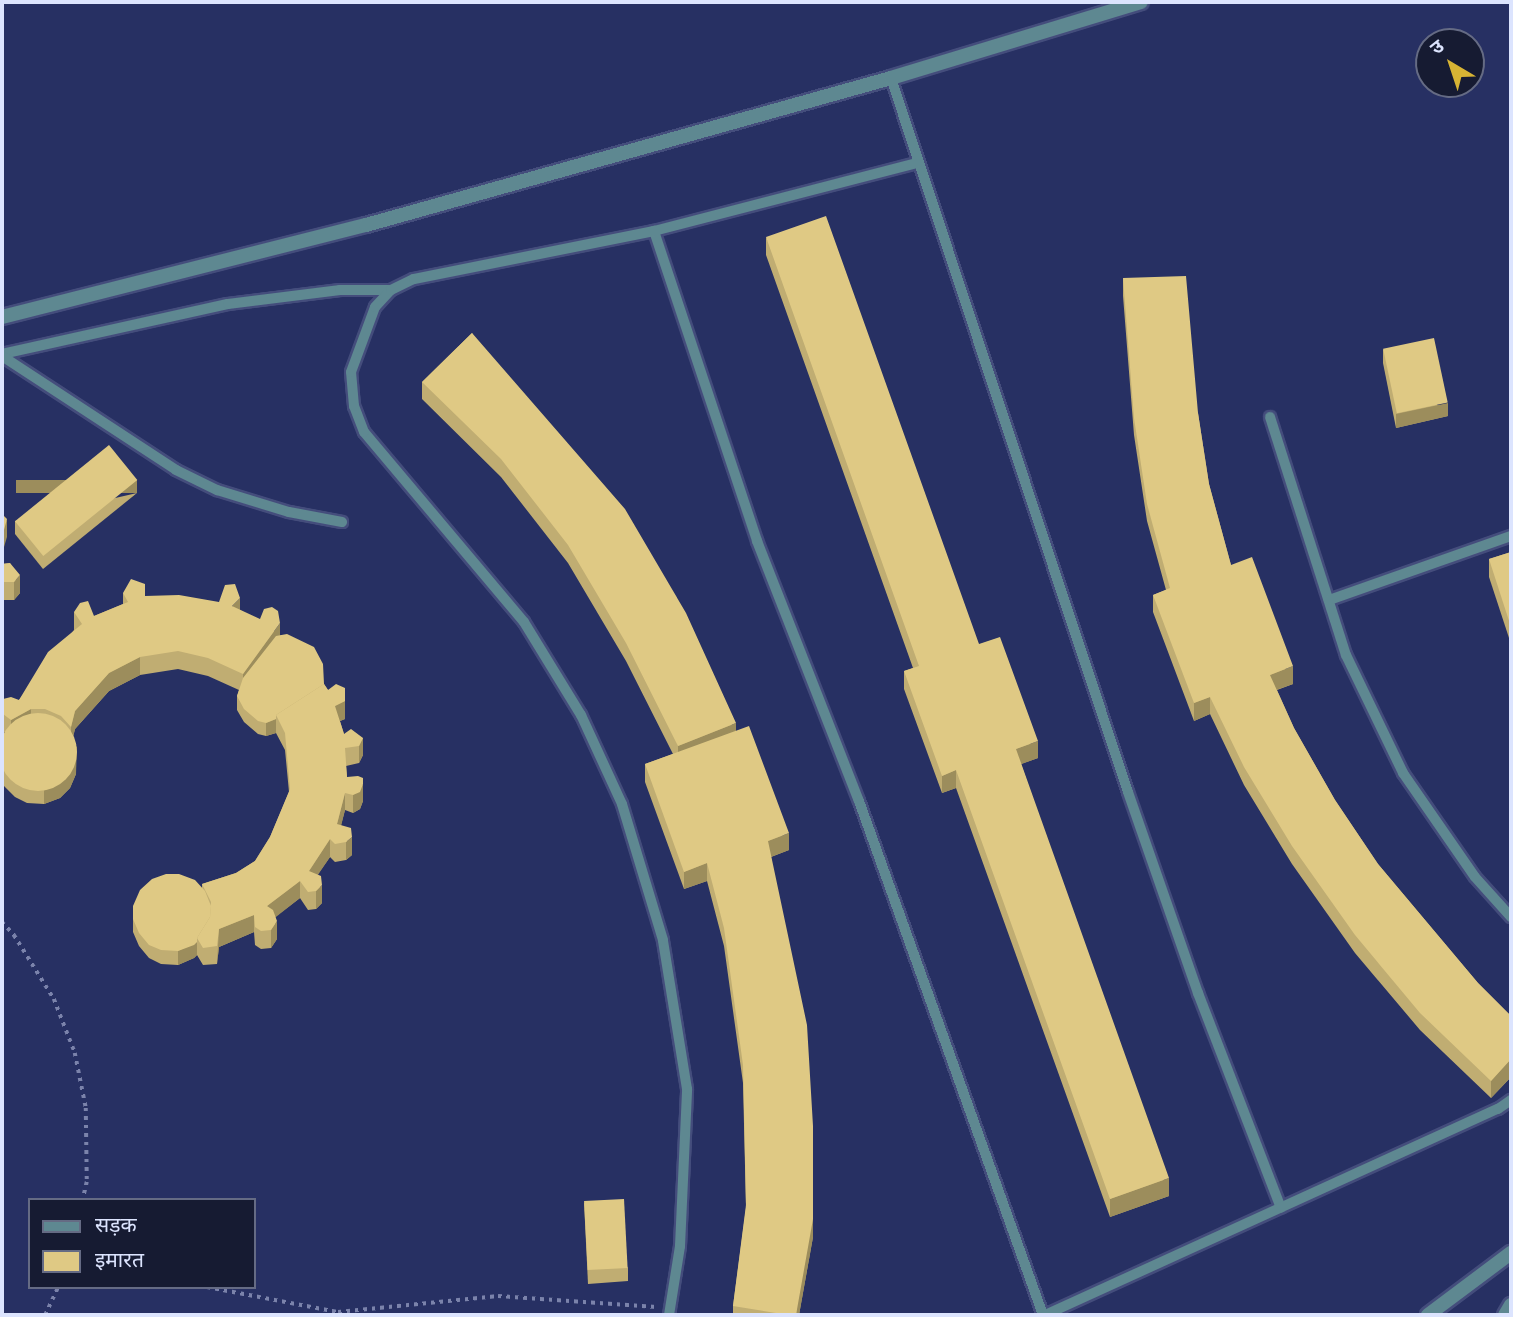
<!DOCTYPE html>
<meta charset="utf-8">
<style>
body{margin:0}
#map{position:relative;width:1513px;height:1317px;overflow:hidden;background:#273063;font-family:"Alegreya Sans","Noto Sans Devanagari",sans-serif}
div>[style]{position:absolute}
.path>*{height:3.5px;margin-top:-1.75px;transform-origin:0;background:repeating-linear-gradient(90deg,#7b83ab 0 3.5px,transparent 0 8.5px)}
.roads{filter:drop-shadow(2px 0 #444d7c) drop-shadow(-2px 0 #444d7c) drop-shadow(0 2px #444d7c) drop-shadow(0 -2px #444d7c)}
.lane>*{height:10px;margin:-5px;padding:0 5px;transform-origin:5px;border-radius:5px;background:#5e8891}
.street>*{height:14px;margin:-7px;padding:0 7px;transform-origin:7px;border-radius:7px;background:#5e8891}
.wall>*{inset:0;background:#c0ad72}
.shaded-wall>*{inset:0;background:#9c8d5c;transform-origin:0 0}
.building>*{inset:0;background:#dfc984;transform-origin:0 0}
.round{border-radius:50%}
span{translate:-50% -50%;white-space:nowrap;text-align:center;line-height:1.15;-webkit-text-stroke:7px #161b32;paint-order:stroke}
.frame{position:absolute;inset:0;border:4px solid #dce4fe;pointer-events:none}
.legend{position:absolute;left:28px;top:1198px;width:228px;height:91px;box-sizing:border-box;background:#161b32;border:2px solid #656b84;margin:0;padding:9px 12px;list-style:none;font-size:21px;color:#dce4fe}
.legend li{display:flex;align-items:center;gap:14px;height:35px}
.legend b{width:35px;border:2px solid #656b84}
.north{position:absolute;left:1415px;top:28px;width:70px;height:70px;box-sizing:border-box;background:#161b32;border:2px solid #656b84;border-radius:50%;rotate:321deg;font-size:19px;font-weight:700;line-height:28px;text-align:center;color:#dce4fe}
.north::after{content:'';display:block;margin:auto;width:24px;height:32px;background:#d7b434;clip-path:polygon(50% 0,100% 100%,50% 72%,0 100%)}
</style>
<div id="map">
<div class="path">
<div style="left:2px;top:922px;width:18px;rotate:47deg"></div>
<div style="left:14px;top:935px;width:75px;rotate:58deg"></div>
<div style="left:54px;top:999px;width:58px;rotate:68.7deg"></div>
<div style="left:75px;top:1053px;width:56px;rotate:78.7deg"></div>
<div style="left:86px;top:1108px;width:74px;rotate:89.2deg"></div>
<div style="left:87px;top:1182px;width:18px;rotate:103deg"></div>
<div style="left:207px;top:1287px;width:133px;rotate:10.8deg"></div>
<div style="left:338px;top:1312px;width:161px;rotate:-5.7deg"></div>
<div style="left:498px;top:1296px;width:159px;rotate:4deg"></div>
<div style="left:45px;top:1315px;width:31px;rotate:-65deg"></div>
</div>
<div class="roads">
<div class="lane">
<div style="left:891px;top:78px;width:752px;rotate:71.64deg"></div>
<div style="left:1128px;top:792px;width:213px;rotate:70.8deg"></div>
<div style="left:1198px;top:993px;width:230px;rotate:68.9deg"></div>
<div style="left:654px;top:231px;width:327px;rotate:71.6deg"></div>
<div style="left:757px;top:541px;width:279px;rotate:68.6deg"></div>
<div style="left:859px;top:801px;width:546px;rotate:70.3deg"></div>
<div style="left:2px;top:354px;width:231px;rotate:-12.5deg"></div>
<div style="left:228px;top:304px;width:113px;rotate:-7.1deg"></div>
<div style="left:340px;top:290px;width:51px"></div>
<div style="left:2px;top:356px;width:208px;rotate:33.2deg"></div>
<div style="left:176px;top:470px;width:46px;rotate:26deg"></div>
<div style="left:217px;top:490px;width:75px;rotate:17deg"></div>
<div style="left:289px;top:512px;width:54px;rotate:10.7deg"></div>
<div style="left:1270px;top:417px;width:250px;rotate:72.3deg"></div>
<div style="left:1346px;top:655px;width:131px;rotate:64.2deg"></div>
<div style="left:1403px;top:773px;width:126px;rotate:55.3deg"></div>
<div style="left:1475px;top:877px;width:54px;rotate:48deg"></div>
<div style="left:1329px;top:600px;width:193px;rotate:-19.4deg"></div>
<div style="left:669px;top:1315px;width:70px;rotate:-80.9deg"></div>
<div style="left:680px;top:1246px;width:157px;rotate:-87.4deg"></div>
<div style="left:687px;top:1089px;width:151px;rotate:-99.2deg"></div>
<div style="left:663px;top:940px;width:142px;rotate:-106.8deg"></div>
<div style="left:622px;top:804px;width:98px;rotate:-114.7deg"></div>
<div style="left:581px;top:715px;width:109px;rotate:-121.5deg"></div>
<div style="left:524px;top:622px;width:248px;rotate:-130.1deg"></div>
<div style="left:364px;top:432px;width:28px;rotate:-111deg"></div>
<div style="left:354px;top:406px;width:34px;rotate:-95deg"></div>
<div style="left:351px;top:372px;width:69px;rotate:-69.7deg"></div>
<div style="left:375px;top:307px;width:23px;rotate:-47deg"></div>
<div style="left:391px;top:290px;width:25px;rotate:-26deg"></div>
<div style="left:414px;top:279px;width:245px;rotate:-11.3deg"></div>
<div style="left:654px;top:231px;width:272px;rotate:-14.5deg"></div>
<div style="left:1045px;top:1315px;width:498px;rotate:-24.5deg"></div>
<div style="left:1498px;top:1109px;width:16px;rotate:-35deg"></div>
</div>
<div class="street">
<div style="left:2px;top:317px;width:375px;rotate:-14.2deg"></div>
<div style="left:366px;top:225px;width:545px;rotate:-15.64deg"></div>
<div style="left:891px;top:78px;width:261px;rotate:-16.9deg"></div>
<div style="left:1428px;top:1315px;width:104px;rotate:-36.8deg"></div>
<div style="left:1505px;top:1315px;width:12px;rotate:-59deg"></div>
</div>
</div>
<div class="wall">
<div style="clip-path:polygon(766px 237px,1038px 758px,1021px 764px,1169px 1196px,1110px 1217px,956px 788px,942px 793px,904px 689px,904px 671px,913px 668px,766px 255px)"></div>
<div style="clip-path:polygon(1123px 278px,1198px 413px,1209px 484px,1231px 565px,1293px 684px,1277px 690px,1294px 728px,1335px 800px,1378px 864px,1478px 983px,1511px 1016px,1511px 1077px,1491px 1098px,1420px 1030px,1355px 953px,1292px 864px,1244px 785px,1210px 714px,1194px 721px,1153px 612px,1153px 595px,1166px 590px,1147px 521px,1134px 435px,1123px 296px)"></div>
<div style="clip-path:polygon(472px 333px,736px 731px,789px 850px,771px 857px,813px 1237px,799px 1315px,733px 1315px,733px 1306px,746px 1208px,743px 1083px,724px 946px,707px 881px,684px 889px,645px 782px,645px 764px,673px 754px,626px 661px,568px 563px,501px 477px,422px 399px,422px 382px)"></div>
<div style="clip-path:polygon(1383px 349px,1448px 416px,1396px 428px,1383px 363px)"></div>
<div style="clip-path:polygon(137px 493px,43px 569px,15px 534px,15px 521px)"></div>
<div style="clip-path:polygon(1511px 552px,1511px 644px,1489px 577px,1489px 559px)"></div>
<div style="clip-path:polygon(10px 563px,20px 593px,14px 600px,2px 600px,2px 564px)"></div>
<div style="clip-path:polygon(123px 593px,240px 610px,280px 635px,324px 684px,328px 690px,345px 688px,345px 719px,340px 721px,344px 734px,363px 738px,363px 755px,359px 763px,346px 766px,347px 777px,363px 801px,360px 809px,353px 813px,345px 810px,341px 825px,352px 855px,346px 860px,335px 862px,330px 857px,318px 874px,322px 903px,316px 909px,308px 910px,300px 898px,275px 917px,277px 939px,271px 948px,261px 949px,255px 945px,254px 932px,219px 947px,217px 964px,203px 965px,197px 955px,194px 958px,178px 965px,161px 964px,149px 958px,139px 946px,133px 932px,133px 906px,202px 888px,202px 884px,236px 873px,255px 861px,270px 837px,289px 792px,285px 750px,276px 733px,266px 736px,258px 734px,244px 722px,237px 710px,237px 696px,239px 690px,208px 676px,178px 669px,140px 675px,109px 691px,75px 729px,73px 737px,76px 774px,70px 788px,60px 798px,44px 804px,27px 803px,15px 797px,4px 786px,2px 779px,2px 740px,5px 733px,3px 731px,2px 727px,2px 701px,19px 700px,74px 630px,74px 612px,94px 616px,123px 604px)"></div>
<div style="clip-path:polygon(584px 1202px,628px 1268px,628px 1281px,588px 1284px)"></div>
</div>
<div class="shaded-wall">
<div style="clip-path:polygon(1448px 403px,1448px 416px,1396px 428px,1396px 414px)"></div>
<div style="left:137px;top:480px;width:13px;height:121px;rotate:90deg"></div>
<div style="clip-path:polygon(7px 519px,7px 537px,4px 547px,2px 548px,2px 530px)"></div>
<div style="clip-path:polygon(20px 575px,20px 593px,14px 600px,14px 582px)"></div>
<div style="clip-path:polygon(240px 598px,240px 616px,232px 606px)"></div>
<div style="clip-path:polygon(280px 623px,280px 640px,243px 691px,243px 674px)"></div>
<div style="clip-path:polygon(140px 657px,140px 675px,109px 691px,75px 729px,71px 745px,71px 727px,75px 711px,109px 673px)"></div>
<div style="clip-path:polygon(1293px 666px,1293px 684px,1270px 692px,1270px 675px)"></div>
<div style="clip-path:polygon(1210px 697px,1210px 714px,1194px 721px,1194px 703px)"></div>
<div style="clip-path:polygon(345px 701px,345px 719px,335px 723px,335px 706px)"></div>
<div style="clip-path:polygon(31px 709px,31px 727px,11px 738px,11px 720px)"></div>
<div style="clip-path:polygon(276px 719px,276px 733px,266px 736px,266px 723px)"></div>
<div style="clip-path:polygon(736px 723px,736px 740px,678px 764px,678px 746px)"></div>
<div style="clip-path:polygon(363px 738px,363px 755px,359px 763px,359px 746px)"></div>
<div style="clip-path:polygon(1038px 741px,1038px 758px,1016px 766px,1016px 749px)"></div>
<div style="clip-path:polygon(77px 746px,76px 774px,70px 788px,60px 798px,44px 804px,44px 791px)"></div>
<div style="clip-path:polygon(956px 770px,956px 788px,942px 793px,942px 776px)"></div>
<div style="clip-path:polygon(363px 784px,363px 801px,360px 809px,353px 813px,353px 795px)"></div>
<div style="clip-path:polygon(345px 793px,345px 810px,337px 842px,337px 824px)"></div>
<div style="clip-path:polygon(789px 833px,789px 850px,768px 858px,768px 841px)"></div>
<div style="clip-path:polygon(352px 837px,352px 855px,346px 860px,346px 842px)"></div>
<div style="clip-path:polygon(330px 839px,330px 857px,309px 888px,309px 871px)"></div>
<div style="clip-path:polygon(707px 863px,707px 881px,684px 889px,684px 872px)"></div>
<div style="clip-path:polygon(300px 881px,300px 898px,267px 924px,267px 906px)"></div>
<div style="clip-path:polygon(322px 885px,322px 903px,316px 909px,316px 891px)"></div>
<div style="clip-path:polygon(254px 915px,254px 932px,219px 947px,217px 964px,219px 929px)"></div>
<div style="clip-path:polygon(277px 921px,277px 939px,271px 948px,271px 930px)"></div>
<div style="clip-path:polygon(197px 942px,197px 955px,194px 958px,178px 965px,178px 951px)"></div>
<div style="clip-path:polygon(1511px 1059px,1511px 1077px,1491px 1098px,1491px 1081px)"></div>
<div style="clip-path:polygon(813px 1144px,813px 1237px,799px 1315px,796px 1315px)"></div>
<div style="clip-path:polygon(1169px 1178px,1169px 1196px,1110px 1217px,1110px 1199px)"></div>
</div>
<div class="building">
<div style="clip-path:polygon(826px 216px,979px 644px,1000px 637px,1038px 741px,1016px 749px,1169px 1178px,1110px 1199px,956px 770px,942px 776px,904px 671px,919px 666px,766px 237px)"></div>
<div style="clip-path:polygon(1186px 276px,1198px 413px,1209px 484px,1231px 565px,1252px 557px,1293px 666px,1270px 675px,1294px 728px,1335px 800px,1378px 864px,1478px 983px,1511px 1016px,1511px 1059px,1491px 1081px,1420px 1013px,1355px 935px,1292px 846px,1244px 767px,1210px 697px,1194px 703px,1153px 595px,1170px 588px,1147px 504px,1134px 418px,1123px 278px)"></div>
<div style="clip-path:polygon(472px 333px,625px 509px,686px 613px,736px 723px,678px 746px,626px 643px,568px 545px,501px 459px,422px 382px)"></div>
<div style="left:1434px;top:338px;width:66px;height:52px;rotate:78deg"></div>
<div style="left:109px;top:445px;width:45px;height:121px;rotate:51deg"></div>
<div style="clip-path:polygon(2px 514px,7px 519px,4px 530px,2px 530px)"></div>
<div style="clip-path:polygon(1511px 552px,1511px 627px,1489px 559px)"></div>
<div style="clip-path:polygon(10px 563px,20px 575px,14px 582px,2px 582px,2px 585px,2px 564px)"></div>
<div style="clip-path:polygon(131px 579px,145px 584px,145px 596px,179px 595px,219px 602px,225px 585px,235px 584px,240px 598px,232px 606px,260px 619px,264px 609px,272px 607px,278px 611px,280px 623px,243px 674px,208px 658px,178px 651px,140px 657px,109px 673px,75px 711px,71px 727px,61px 716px,45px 709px,31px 709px,11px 720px,3px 714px,2px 701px,3px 699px,11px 697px,19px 700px,48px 652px,82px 624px,74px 612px,80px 603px,88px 601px,94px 616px,128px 602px,123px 593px)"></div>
<div style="clip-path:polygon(287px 634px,314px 647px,323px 664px,324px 684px,276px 715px,276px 719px,266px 723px,258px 721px,244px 709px,237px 696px,243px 678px,276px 636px)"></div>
<div style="clip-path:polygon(324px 684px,328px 690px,336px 684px,345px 688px,345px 701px,335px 706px,344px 734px,351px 729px,363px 738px,359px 746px,345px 748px,347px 777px,358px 776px,363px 778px,363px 784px,360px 792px,353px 795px,345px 793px,337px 824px,351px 828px,352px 837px,346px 842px,335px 844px,330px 839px,309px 871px,321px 876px,322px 885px,316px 891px,308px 892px,300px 881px,267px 906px,273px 910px,277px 921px,271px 930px,261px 931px,255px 927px,254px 915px,219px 929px,217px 946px,203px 948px,197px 938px,210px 917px,211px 902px,202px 884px,236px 873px,255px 861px,270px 837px,290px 789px,285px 733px,276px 715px)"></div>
<div class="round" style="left:-1px;top:713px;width:78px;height:78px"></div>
<div style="clip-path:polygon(749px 726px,789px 833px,768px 841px,807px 1025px,813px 1126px,813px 1219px,796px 1315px,788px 1315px,733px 1306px,746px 1205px,743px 1065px,724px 928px,707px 863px,684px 872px,645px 764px)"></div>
<div style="clip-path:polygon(166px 874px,179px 874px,195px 880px,205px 891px,211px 906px,210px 917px,197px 938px,197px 942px,194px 945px,178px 951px,161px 950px,149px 945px,139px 933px,133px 919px,133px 906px,140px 890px,152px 879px)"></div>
<div style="left:624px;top:1199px;width:69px;height:40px;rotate:87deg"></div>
</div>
<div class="frame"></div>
<ul class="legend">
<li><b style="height:9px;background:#5e8891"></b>सड़क</li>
<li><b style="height:19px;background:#dfc984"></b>इमारत</li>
</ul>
<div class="north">उ</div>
</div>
